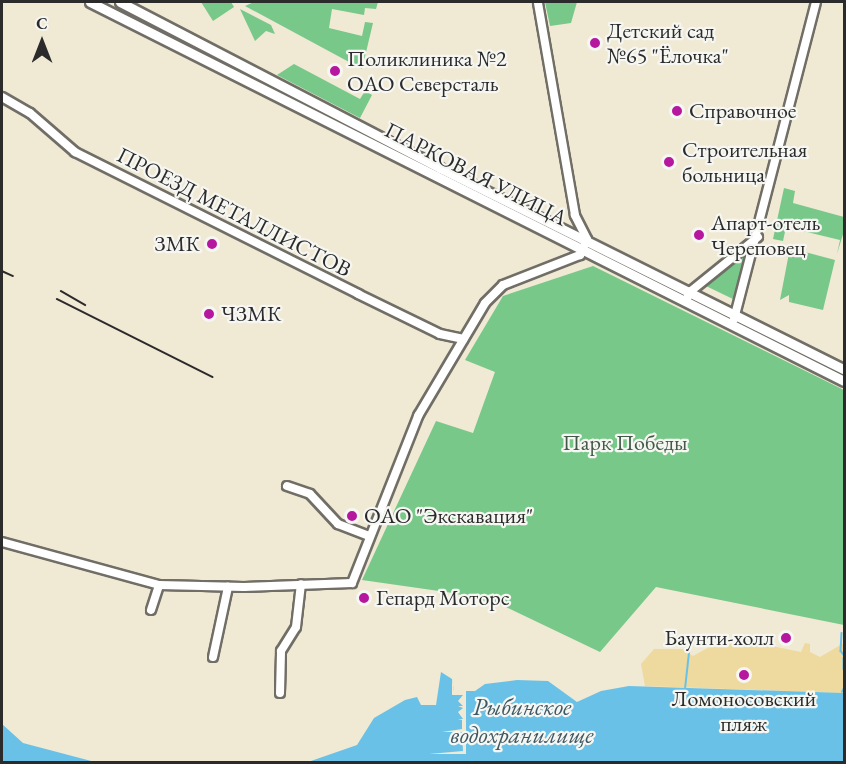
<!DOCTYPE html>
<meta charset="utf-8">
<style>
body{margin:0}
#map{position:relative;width:846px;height:764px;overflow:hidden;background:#f0e9d4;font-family:"EB Garamond",serif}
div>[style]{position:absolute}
.green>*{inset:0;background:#77c889}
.sand>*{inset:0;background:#eeda9e}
.water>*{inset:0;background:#6ac1e7}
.pier>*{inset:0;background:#f0e9d4}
.stream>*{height:1.5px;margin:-0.75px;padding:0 0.75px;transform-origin:0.75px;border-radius:0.75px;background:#6ac1e7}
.roads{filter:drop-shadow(2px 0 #706e66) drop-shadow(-2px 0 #706e66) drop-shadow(0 2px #706e66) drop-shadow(0 -2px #706e66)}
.minor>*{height:8px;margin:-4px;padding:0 4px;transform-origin:4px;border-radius:4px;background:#fff}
.major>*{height:9px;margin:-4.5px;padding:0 4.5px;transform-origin:4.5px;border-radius:4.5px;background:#fff}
.rail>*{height:1.5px;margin:-0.75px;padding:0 0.75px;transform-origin:0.75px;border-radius:0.75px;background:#2b2b2b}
.dots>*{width:16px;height:16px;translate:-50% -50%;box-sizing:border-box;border:3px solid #f6f6f2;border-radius:50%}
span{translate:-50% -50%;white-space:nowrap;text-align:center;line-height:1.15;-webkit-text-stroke:4.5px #f6f6f2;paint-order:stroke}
.poi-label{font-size:22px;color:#2b2b2b}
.left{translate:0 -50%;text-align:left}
.right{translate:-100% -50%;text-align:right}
.street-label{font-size:22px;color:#2b2b2b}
.park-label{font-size:22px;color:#425a47}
.water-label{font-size:24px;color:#3e5863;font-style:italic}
.frame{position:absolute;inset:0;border:3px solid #2b2b2b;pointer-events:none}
.north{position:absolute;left:12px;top:12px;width:60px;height:60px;-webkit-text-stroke:4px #f6f6f2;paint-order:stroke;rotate:0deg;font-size:16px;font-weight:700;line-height:24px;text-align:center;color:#2b2b2b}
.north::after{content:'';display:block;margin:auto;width:21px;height:27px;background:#2b2b2b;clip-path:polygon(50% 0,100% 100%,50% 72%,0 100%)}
</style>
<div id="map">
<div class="green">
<div style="clip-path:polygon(201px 2px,231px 2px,234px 7px,213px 21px)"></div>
<div style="clip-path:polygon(254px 2px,378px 2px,376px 9px,365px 8px,364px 15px,332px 9px,329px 28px,362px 36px,365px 22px,373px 23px,362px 69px,245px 6px)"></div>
<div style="clip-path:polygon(545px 2px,577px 2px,571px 23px,550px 26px)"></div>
<div style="clip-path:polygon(240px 9px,271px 25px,275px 34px,266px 31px,255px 41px)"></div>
<div style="clip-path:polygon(294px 64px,360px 99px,365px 91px,372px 95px,360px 118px,277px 75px)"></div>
<div style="clip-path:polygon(784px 188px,795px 191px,793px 203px,844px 217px,844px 231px,837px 254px,840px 240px,786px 227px,783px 241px,773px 239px)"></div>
<div style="clip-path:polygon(790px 248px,835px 260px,823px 310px,789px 302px,789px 295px,780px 300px)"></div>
<div style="clip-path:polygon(749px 250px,735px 300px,706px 286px)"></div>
<div style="clip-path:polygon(593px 266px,844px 390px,844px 625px,656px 587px,600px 652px,504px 606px,453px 593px,362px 580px,436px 421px,473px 433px,495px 372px,465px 360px,503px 296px)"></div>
</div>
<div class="sand">
<div style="clip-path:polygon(762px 641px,767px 645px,801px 652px,805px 643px,810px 644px,810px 652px,820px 657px,844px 643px,844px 693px,645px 686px,641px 664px,654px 649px,682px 649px,693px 656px,713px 645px)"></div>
</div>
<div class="water">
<div style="clip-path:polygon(441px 672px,452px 679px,454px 691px,475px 691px,485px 684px,517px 680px,548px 681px,577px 702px,601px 691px,629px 686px,844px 693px,844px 762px,308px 762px,357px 745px,374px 718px,405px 700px,417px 697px,421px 705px,436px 705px)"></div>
<div style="clip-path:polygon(2px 724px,23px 743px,95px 762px,2px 762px)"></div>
</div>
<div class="pier">
<div style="clip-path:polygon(452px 677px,454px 691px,466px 691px,466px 754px,429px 754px,463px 751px,462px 732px,442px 732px,462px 729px,462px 720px,458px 719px,463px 719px,458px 712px,463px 708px,458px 706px,463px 706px,458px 701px,463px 695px,452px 695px)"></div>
</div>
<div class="stream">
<div style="left:842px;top:633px;width:18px;rotate:93deg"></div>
<div style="left:841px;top:651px;width:5px;rotate:53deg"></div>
<div style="left:844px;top:658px;width:11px;rotate:90deg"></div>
<div style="left:685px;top:689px;width:45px;rotate:-83.7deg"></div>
<div style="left:842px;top:692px;width:4px;rotate:-63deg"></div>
</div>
<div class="roads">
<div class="minor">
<div style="left:2px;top:97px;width:32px;rotate:30deg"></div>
<div style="left:30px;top:113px;width:60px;rotate:40.9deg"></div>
<div style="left:75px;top:152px;width:317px;rotate:26.6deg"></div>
<div style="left:358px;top:294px;width:91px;rotate:26deg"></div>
<div style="left:440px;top:334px;width:24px;rotate:12deg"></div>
<div style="left:686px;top:300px;width:10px;rotate:-61deg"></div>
<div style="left:691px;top:291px;width:86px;rotate:-38.9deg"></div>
<div style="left:734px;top:319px;width:327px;rotate:-75.5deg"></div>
<div style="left:287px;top:486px;width:24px;rotate:19deg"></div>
<div style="left:310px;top:494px;width:41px;rotate:47deg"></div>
<div style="left:338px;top:524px;width:34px;rotate:21deg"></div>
<div style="left:2px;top:542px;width:163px;rotate:15.3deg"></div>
<div style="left:159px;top:585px;width:85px;rotate:1.3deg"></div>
<div style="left:244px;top:587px;width:108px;rotate:-2.1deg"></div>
<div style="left:352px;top:583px;width:180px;rotate:-68.4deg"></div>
<div style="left:418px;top:416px;width:131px;rotate:-59.3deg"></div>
<div style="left:485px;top:303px;width:25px;rotate:-45deg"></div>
<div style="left:503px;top:285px;width:83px;rotate:-21.3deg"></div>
<div style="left:580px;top:255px;width:17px;rotate:-66deg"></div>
<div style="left:587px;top:239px;width:27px;rotate:-117deg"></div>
<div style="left:575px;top:215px;width:216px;rotate:-99.9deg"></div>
<div style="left:151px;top:610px;width:26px;rotate:-72deg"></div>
<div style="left:213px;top:657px;width:72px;rotate:-77.9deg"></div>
<div style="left:280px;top:693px;width:42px;rotate:-88.6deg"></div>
<div style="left:281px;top:651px;width:28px;rotate:-58deg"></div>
<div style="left:296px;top:627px;width:43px;rotate:-83.4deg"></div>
</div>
<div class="major">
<div style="left:90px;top:2px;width:844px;rotate:26.69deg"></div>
<div style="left:120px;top:2px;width:360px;rotate:27.4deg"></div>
<div style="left:440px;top:168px;width:451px;rotate:26.5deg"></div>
</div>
</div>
<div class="rail">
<div style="left:2px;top:271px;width:12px;rotate:24deg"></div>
<div style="left:61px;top:291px;width:28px;rotate:30deg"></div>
<div style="left:57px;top:299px;width:174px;rotate:26.6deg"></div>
</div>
<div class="dots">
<div style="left:595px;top:43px;background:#b5179e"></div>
<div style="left:335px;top:71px;background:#b5179e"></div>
<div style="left:677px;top:111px;background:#b5179e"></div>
<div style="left:669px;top:162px;background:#b5179e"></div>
<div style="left:699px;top:235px;background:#b5179e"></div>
<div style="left:212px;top:244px;background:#b5179e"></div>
<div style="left:209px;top:314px;background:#b5179e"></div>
<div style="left:352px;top:516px;background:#b5179e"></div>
<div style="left:364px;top:598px;background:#b5179e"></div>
<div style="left:786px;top:638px;background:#b5179e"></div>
<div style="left:744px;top:675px;background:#b5179e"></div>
</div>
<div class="poi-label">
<span class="left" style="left:607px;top:43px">Детский сад<br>№65 "Ёлочка"</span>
<span class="left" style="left:347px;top:71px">Поликлиника №2<br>ОАО Северсталь</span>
<span class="left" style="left:689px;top:111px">Справочное</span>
<span class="left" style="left:682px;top:162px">Строительная<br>больница</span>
<span class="left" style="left:711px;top:235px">Апарт-отель<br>Череповец</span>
<span class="right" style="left:200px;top:244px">ЗМК</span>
<span class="left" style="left:221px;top:314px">ЧЗМК</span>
<span class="left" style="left:364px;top:516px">ОАО "Экскавация"</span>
<span class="left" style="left:376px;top:598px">Гепард Моторс</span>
<span class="right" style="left:774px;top:638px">Баунти-холл</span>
<span style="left:744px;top:711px">Ломоносовский<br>пляж</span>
</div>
<div class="street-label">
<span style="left:476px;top:174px;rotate:27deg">ПАРКОВАЯ УЛИЦА</span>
<span style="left:234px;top:212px;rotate:27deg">ПРОЕЗД МЕТАЛЛИСТОВ</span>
</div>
<div class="park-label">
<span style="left:625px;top:443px">Парк Победы</span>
</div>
<div class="water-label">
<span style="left:522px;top:721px">Рыбинское<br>водохранилище</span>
</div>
<div class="frame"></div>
<div class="north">С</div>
</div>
